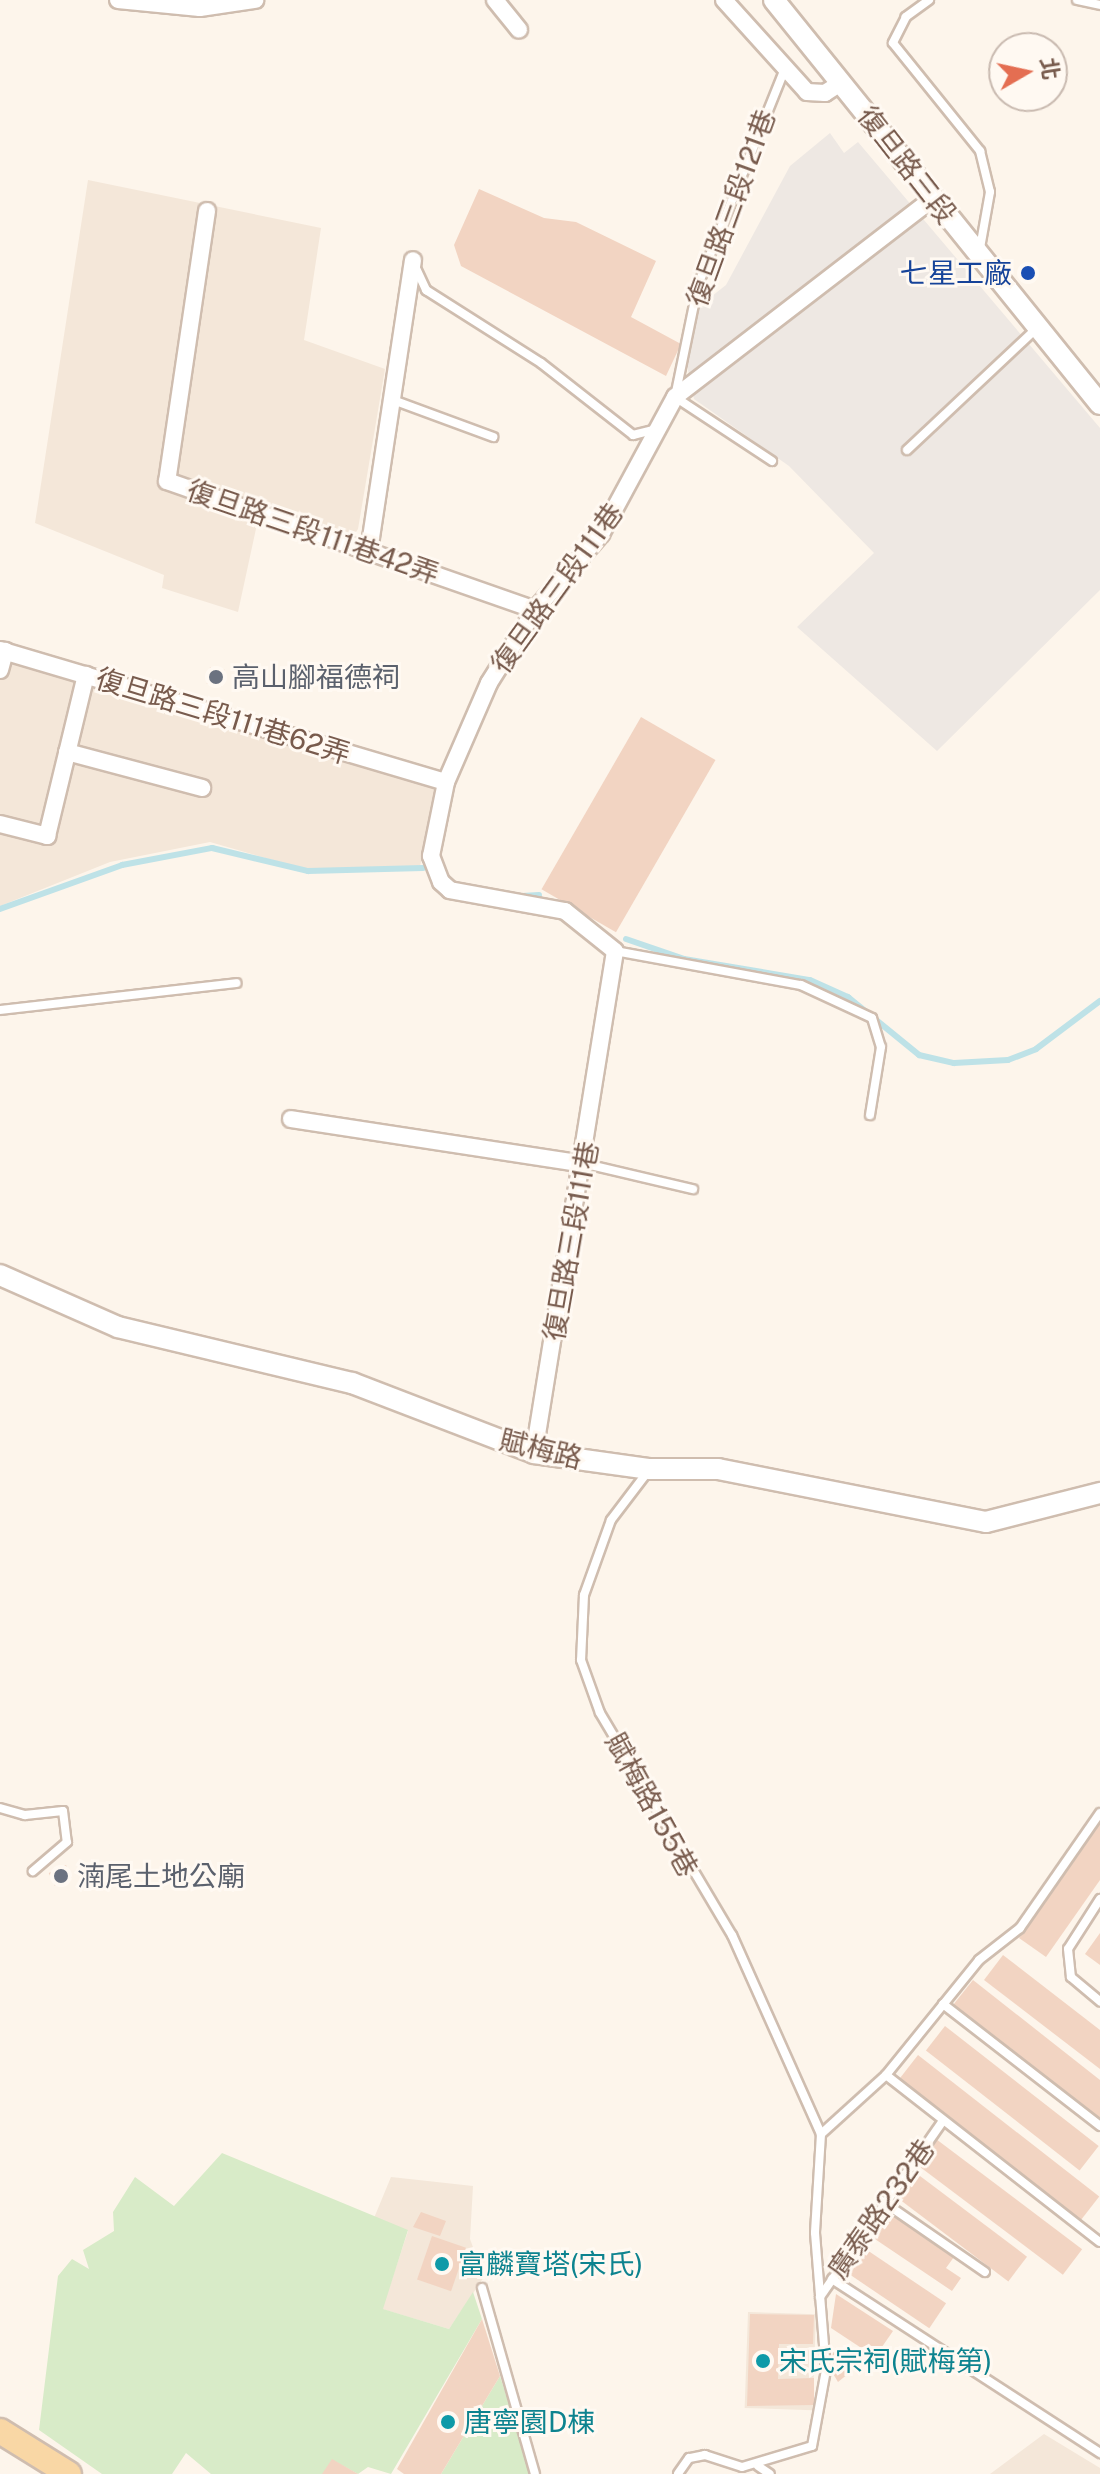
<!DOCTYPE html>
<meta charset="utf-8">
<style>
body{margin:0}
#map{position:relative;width:1100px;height:2474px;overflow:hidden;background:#fdf5eb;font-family:"Public Sans","Noto Sans TC",sans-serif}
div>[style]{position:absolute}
.residential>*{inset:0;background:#f4e7d9;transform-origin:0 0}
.industrial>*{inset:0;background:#eee8e3}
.green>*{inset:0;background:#d8ebc8}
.stream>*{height:6px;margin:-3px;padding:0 3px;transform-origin:3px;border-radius:3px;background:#bee2e7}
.building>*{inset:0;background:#f2d4c2;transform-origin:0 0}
.roads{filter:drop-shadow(2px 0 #cfbdaf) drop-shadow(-2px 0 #cfbdaf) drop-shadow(0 2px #cfbdaf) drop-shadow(0 -2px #cfbdaf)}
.service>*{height:8px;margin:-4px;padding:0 4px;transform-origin:4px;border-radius:4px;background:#fff}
.minor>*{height:16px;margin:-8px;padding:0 8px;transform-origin:8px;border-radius:8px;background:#fff}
.tertiary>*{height:20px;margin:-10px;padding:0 10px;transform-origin:10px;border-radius:10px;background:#fff}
.primary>*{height:24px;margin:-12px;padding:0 12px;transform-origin:12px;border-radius:12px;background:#f9d7a5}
.dots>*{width:22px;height:22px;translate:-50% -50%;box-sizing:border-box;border:4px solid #fff9f2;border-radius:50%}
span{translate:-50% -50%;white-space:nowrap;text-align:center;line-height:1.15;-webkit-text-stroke:6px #fff9f2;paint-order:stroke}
.street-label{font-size:28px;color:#785b4d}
.transit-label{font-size:28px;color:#164399}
.right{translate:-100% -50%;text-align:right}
.worship-label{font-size:28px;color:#5b616d}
.left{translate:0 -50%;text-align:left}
.culture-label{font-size:28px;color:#0d838f}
.north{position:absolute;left:988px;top:32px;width:80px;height:80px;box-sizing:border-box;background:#fff9f2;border:2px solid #c9bab0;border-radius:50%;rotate:81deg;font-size:22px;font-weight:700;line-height:32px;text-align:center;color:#785b4d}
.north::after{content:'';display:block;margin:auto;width:28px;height:36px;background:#e46e52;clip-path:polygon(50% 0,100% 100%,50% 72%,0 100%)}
</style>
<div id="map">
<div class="residential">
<div style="clip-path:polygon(88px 180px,321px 228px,304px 340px,385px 369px,358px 529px,354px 535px,276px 509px,257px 524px,238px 612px,162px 588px,164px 575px,35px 523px)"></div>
<div style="clip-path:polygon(0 656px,435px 789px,420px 867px,307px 870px,210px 842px,110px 862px,0 906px)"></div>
<div style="clip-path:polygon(391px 2177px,473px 2186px,470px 2239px,484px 2277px,449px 2329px,382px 2309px,408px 2231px,374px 2218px)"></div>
<div style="left:748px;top:2312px;width:68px;height:96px;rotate:2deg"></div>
<div style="clip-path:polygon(1044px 2434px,1100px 2468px,1100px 2474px,990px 2474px)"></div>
</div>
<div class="industrial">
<div style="clip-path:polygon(830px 133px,844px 153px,858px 142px,1100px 428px,1100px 590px,937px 751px,797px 627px,874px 553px,789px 466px,694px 399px,687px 365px,703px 289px,712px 296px,726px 285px,790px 166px)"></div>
</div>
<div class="green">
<div style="clip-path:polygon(222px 2153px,408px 2230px,383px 2309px,449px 2329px,473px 2292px,482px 2319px,391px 2474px,368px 2467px,358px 2474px,332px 2460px,323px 2474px,211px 2474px,186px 2453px,172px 2474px,102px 2474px,39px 2430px,58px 2276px,72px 2259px,89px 2269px,83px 2250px,114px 2231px,113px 2212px,135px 2177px,174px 2206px)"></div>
<div style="clip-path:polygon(500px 2376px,531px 2474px,441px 2474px)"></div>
</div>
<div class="stream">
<div style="left:522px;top:896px;width:17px;rotate:-3deg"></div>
<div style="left:0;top:909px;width:130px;rotate:-19.8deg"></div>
<div style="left:122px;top:865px;width:92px;rotate:-10.7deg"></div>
<div style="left:212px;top:848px;width:99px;rotate:13.5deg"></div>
<div style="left:308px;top:871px;width:115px;rotate:-1.5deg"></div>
<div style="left:626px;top:939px;width:61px;rotate:19deg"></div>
<div style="left:684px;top:959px;width:128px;rotate:9.5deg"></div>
<div style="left:810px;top:980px;width:42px;rotate:24.1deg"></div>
<div style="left:848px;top:997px;width:92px;rotate:39.2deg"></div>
<div style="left:919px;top:1055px;width:36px;rotate:13deg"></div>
<div style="left:954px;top:1063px;width:54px;rotate:-3.2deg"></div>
<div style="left:1008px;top:1060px;width:30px;rotate:-21deg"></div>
<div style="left:1036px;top:1049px;width:80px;rotate:-36.9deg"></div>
</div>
<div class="building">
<div style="clip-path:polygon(479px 189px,544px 218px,576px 222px,656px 261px,631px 317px,681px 344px,666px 376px,461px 266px,454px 245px)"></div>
<div style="left:210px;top:667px;width:15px;height:17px;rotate:11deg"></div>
<div style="left:641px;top:717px;width:86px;height:199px;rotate:30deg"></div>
<div style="clip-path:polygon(1100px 1822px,1100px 1880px,1046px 1957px,1019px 1938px)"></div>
<div style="left:66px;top:1865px;width:14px;height:19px;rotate:65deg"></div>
<div style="clip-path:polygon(1100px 1933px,1100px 1965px,1085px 1954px)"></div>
<div style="clip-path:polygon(1003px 1955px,1100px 2030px,1100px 2069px,984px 1980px)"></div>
<div style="clip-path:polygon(973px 1980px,1100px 2080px,1100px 2120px,953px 2005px)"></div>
<div style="left:945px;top:2026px;width:195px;height:31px;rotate:38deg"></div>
<div style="left:918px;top:2055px;width:230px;height:31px;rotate:38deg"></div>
<div style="left:936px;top:2139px;width:183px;height:32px;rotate:37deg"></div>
<div style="left:916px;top:2173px;width:139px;height:31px;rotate:37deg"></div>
<div style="clip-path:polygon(885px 2210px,954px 2257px,946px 2268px,961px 2278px,952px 2291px,869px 2235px)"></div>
<div style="clip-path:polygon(421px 2212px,446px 2221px,440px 2236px,413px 2227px)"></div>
<div style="left:432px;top:2236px;width:36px;height:46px;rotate:19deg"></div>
<div style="left:864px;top:2248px;width:99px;height:30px;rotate:34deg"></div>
<div style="clip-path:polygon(836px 2294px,893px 2331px,875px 2357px,831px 2328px)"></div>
<div style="clip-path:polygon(750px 2314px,814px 2315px,813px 2344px,779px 2344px,778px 2379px,814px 2378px,814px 2405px,747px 2406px)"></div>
<div style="clip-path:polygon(482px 2319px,500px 2376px,441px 2474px,404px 2474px,397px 2469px)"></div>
<div style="clip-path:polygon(835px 2347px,859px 2365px,838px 2382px,829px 2367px)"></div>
<div style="clip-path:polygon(332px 2459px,358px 2474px,322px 2474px)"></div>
</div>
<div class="roads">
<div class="service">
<div style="left:929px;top:0;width:29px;rotate:144deg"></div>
<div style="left:906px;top:17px;width:29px;rotate:117deg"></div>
<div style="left:893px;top:43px;width:139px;rotate:51.1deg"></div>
<div style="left:980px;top:151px;width:42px;rotate:76.3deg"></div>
<div style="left:990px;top:192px;width:57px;rotate:100.1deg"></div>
<div style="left:1077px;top:0;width:24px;rotate:12deg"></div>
<div style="left:414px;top:264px;width:29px;rotate:65deg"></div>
<div style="left:426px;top:290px;width:136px;rotate:32.4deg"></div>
<div style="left:541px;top:363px;width:117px;rotate:38deg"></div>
<div style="left:633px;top:435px;width:21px;rotate:-14deg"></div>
<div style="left:393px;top:400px;width:107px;rotate:20.3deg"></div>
<div style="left:907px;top:450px;width:177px;rotate:-43.2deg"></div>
<div style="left:772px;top:461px;width:116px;rotate:-146.6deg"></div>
<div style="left:675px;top:397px;width:114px;rotate:-78.4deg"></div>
<div style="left:698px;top:285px;width:233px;rotate:-68.1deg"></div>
<div style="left:615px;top:951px;width:189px;rotate:10.4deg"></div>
<div style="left:801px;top:985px;width:78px;rotate:24.9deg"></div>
<div style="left:872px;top:1018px;width:30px;rotate:73deg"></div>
<div style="left:881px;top:1047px;width:69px;rotate:99.2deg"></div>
<div style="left:0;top:1010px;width:238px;rotate:-6.5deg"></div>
<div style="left:586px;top:1164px;width:110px;rotate:13.2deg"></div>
<div style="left:649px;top:1470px;width:63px;rotate:127.2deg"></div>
<div style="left:611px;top:1520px;width:80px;rotate:109.8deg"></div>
<div style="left:584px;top:1595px;width:65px;rotate:92.6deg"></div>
<div style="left:581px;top:1660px;width:56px;rotate:70.3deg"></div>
<div style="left:600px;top:1713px;width:258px;rotate:59.3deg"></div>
<div style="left:732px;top:1935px;width:218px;rotate:65.9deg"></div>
<div style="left:821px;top:2134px;width:99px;rotate:93.5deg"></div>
<div style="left:815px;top:2233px;width:137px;rotate:85.4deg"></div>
<div style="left:826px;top:2370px;width:77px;rotate:100.4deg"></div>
<div style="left:812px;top:2446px;width:73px;rotate:163.3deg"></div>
<div style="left:742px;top:2467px;width:39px;rotate:-162deg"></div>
<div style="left:705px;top:2455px;width:16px;rotate:169deg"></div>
<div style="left:689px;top:2458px;width:19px;rotate:125deg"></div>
<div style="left:0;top:1808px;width:26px;rotate:16deg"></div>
<div style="left:25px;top:1815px;width:38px;rotate:-6deg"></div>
<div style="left:63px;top:1811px;width:31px;rotate:83deg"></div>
<div style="left:67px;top:1842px;width:45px;rotate:139.5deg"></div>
<div style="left:1100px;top:1899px;width:59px;rotate:122.6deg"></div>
<div style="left:1068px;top:1949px;width:28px;rotate:84deg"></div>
<div style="left:1071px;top:1977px;width:38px;rotate:40deg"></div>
<div style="left:943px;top:2004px;width:199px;rotate:37.8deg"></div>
<div style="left:886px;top:2075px;width:271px;rotate:38deg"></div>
<div style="left:821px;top:2134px;width:88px;rotate:-42.2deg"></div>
<div style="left:886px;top:2075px;width:148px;rotate:-51deg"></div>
<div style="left:979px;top:1960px;width:52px;rotate:-38deg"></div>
<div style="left:1020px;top:1928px;width:140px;rotate:-55.2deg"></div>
<div style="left:882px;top:2201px;width:125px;rotate:34.6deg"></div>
<div style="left:832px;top:2279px;width:320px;rotate:33deg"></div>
<div style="left:482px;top:2288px;width:193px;rotate:74.1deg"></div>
<div style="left:820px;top:2297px;width:215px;rotate:-55.1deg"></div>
<div style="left:758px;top:2466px;width:14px;rotate:34deg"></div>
</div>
<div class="minor">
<div style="left:118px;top:0;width:82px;rotate:5.6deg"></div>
<div style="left:200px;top:8px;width:56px;rotate:-8.3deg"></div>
<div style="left:495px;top:0;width:38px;rotate:51deg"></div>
<div style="left:724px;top:0;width:124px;rotate:47.9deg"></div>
<div style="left:807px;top:92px;width:18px;rotate:3deg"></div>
<div style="left:825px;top:93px;width:20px;rotate:-33deg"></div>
<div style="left:207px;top:211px;width:273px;rotate:98.4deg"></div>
<div style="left:167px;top:481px;width:390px;rotate:19.3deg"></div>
<div style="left:369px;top:551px;width:294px;rotate:-81.4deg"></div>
<div style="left:0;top:650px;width:465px;rotate:16.5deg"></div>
<div style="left:0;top:670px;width:20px;rotate:-75deg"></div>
<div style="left:67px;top:752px;width:140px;rotate:14.9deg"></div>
<div style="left:0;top:824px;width:49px;rotate:14.3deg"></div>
<div style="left:47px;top:836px;width:166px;rotate:-76.4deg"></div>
<div style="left:291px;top:1119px;width:298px;rotate:8.7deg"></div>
<div style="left:534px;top:1453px;width:508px;rotate:-80.83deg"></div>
<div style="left:615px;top:951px;width:64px;rotate:-141.3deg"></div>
<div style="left:565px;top:911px;width:117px;rotate:-169.7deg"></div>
<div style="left:450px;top:890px;width:12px;rotate:-138deg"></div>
<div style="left:441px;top:882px;width:28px;rotate:-111deg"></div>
<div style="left:431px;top:856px;width:76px;rotate:-78.5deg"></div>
<div style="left:446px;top:782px;width:108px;rotate:-66.5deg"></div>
<div style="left:489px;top:683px;width:86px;rotate:-57.8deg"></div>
<div style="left:535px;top:610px;width:101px;rotate:-49deg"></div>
<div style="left:601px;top:534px;width:156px;rotate:-61.6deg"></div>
<div style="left:675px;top:397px;width:326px;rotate:-37.6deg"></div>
</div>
<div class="tertiary">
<div style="left:774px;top:0;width:519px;rotate:51.1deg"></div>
<div style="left:0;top:1275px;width:129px;rotate:23.8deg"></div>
<div style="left:118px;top:1327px;width:241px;rotate:13.5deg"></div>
<div style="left:352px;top:1383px;width:195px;rotate:21deg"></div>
<div style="left:534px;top:1453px;width:117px;rotate:7.9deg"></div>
<div style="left:650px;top:1469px;width:68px"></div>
<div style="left:718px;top:1469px;width:273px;rotate:11.2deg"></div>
<div style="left:986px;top:1522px;width:118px;rotate:-14.3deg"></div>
</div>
<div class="primary">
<div style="left:0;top:2431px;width:81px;rotate:31.9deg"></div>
</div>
</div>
<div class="dots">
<div style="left:1028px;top:273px;background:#1a4fb4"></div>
<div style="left:216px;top:677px;background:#6b7280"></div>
<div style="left:61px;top:1876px;background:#6b7280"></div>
<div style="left:442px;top:2264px;background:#0f9aa8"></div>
<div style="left:763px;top:2361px;background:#0f9aa8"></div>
<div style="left:448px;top:2422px;background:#0f9aa8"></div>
</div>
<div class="street-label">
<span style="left:907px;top:165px;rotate:52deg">復旦路三段</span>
<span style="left:731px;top:208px;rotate:-70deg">復旦路三段121巷</span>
<span style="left:313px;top:532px;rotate:19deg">復旦路三段111巷42弄</span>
<span style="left:557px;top:588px;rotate:-54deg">復旦路三段111巷</span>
<span style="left:223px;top:716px;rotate:17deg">復旦路三段111巷62弄</span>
<span style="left:571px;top:1241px;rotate:-80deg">復旦路三段111巷</span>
<span style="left:541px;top:1449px;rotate:14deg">賦梅路</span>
<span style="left:652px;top:1805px;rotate:61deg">賦梅路155巷</span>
<span style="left:881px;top:2209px;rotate:-55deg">廣泰路232巷</span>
</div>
<div class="transit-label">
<span class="right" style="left:1012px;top:273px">七星工廠</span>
</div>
<div class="worship-label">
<span class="left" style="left:232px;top:677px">高山腳福德祠</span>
<span class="left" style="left:77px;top:1876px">湳尾土地公廟</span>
</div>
<div class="culture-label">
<span class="left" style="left:458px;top:2264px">富麟寶塔(宋氏)</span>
<span class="left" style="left:779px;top:2361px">宋氏宗祠(賦梅第)</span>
<span class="left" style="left:464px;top:2422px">唐寧園D棟</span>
</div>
<div class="north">北</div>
</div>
